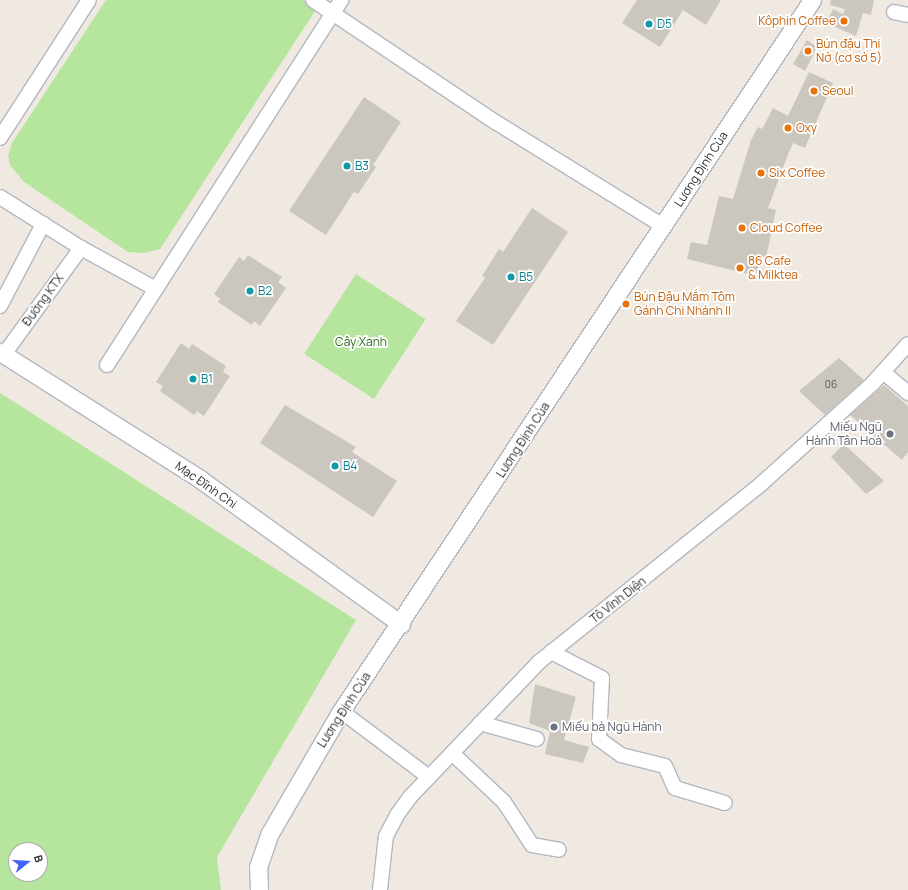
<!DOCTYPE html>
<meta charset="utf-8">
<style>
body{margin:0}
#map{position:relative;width:908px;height:890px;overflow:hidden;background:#efe9e1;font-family:Manrope,sans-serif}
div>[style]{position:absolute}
.green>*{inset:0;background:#b6e59e;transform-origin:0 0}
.building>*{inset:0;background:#cbc7bf}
.roads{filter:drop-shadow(1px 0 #b4b7c1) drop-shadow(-1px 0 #b4b7c1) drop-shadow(0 1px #b4b7c1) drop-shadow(0 -1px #b4b7c1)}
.minor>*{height:14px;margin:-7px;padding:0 7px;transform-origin:7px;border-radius:7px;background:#fff}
.tertiary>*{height:17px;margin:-8.5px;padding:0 8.5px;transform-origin:8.5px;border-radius:8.5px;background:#fff}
.dots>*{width:11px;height:11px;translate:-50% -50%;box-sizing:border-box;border:2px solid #fff;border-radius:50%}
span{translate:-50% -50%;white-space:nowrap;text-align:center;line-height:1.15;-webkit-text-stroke:3.5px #fff;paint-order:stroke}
.number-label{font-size:10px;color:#555452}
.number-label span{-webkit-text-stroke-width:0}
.food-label{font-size:12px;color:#c56008}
.right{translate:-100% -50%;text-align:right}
.left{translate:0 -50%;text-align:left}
.culture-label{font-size:12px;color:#0d838f}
.street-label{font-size:12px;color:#2e2e2e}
.park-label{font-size:12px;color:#2c6e1b}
.worship-label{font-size:12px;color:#5b616d}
.north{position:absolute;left:8px;top:842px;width:40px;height:40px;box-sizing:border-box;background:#fff;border:1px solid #ababab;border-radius:50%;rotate:73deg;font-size:11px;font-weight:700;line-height:16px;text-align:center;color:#2e2e2e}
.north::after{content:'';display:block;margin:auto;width:14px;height:18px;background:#4264fb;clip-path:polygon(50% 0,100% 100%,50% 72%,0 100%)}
</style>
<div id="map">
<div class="green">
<div style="clip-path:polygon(106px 0,302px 0,317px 8px,160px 249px,144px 253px,128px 252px,24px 182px,10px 165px,8px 156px,12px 143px)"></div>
<div style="left:356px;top:274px;width:83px;height:95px;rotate:33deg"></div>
<div style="clip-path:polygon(evenodd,0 393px,356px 620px,217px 857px,221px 890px,0 890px,0 393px,16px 850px,40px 850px,40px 874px,16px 874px,16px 850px)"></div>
</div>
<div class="building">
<div style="clip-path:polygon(637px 0,721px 0,706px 25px,683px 10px,660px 47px,622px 23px)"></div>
<div style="clip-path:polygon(831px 0,874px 0,871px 15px,863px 13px,856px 36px,826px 23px,833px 9px,843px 14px,845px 9px,830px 5px)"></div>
<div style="clip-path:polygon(807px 40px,817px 47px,805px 71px,793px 64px)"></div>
<div style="clip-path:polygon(809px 72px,833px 83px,805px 148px,793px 143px,787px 157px,768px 208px,776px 210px,766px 258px,762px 257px,756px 276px,687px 259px,691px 242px,707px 245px,719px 196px,733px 199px,751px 140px,758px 127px,762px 129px,773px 108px,788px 116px)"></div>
<div style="clip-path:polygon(364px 97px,401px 122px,373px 165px,376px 167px,358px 194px,354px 192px,326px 235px,289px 211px)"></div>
<div style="clip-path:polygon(532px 208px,568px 232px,493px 345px,456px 321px,485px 278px,482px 276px,499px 249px,503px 252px)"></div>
<div style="clip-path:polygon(248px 255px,282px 277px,278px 282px,286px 288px,260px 326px,254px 321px,252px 325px,218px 302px,220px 299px,214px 294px,239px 257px,244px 261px)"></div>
<div style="clip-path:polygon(181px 343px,189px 349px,192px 344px,226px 366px,223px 372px,230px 376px,204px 416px,197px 411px,194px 415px,160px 391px,163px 386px,156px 382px)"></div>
<div style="clip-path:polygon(839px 358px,864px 380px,825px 415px,799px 391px)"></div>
<div style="clip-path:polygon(884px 385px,908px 406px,908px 452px,902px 460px,850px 415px)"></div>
<div style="clip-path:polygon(285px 405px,356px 447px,352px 452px,397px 481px,373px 517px,260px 443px)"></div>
<div style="clip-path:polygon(844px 444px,884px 481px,866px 494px,831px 457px)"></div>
<div style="clip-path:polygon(535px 684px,576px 697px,564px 740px,589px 747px,583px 763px,545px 754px,550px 731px,529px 723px)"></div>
</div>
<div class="roads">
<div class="minor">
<div style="left:313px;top:0;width:221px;rotate:33.8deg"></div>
<div style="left:497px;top:123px;width:195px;rotate:31.8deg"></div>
<div style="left:894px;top:12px;width:14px;rotate:12deg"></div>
<div style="left:0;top:138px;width:164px;rotate:-57.2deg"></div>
<div style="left:0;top:197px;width:96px;rotate:32.2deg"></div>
<div style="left:81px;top:248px;width:85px;rotate:28.7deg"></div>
<div style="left:0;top:306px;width:93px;rotate:-62.3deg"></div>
<div style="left:5px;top:353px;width:130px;rotate:-54.1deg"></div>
<div style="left:107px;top:365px;width:434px;rotate:-57.3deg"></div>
<div style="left:883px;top:372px;width:33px;rotate:40deg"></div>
<div style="left:551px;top:652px;width:57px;rotate:27deg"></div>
<div style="left:602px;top:678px;width:61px;rotate:92.8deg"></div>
<div style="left:599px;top:739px;width:27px;rotate:36deg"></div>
<div style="left:621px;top:755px;width:45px;rotate:14deg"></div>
<div style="left:665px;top:766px;width:24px;rotate:66deg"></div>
<div style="left:675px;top:788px;width:52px;rotate:16.7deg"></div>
<div style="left:341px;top:711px;width:110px;rotate:36.9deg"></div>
<div style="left:480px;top:723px;width:59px;rotate:15.7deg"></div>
<div style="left:452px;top:753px;width:71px;rotate:43.3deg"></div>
<div style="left:504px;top:802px;width:51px;rotate:56.9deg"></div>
<div style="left:532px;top:845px;width:27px;rotate:10deg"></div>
<div style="left:380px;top:890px;width:54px;rotate:-83.7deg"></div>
<div style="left:386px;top:836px;width:24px;rotate:-62deg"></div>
<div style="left:397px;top:815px;width:22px;rotate:-54deg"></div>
<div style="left:410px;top:797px;width:187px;rotate:-46.3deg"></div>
<div style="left:539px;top:662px;width:285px;rotate:-38.7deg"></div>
<div style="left:761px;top:484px;width:151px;rotate:-42deg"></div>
<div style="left:873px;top:383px;width:52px;rotate:-48.1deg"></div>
</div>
<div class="tertiary">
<div style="left:0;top:352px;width:237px;rotate:32.4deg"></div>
<div style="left:200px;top:479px;width:248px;rotate:35.8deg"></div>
<div style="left:259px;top:890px;width:23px;rotate:-92deg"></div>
<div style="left:258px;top:867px;width:36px;rotate:-71deg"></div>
<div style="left:270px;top:833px;width:141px;rotate:-59.8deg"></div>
<div style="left:341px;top:711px;width:853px;rotate:-56.48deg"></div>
</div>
</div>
<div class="dots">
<div style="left:844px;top:21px;background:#e8710a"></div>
<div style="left:649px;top:24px;background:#0f9aa8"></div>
<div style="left:808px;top:51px;background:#e8710a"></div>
<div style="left:814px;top:91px;background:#e8710a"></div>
<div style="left:788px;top:128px;background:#e8710a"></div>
<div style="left:347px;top:166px;background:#0f9aa8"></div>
<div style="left:761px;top:173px;background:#e8710a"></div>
<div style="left:742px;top:228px;background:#e8710a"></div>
<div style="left:740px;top:268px;background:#e8710a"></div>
<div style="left:511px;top:277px;background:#0f9aa8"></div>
<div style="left:250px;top:291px;background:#0f9aa8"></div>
<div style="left:626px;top:304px;background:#e8710a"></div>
<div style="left:193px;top:379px;background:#0f9aa8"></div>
<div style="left:890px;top:434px;background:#6b7280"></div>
<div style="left:335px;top:466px;background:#0f9aa8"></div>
<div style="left:554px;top:727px;background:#6b7280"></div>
</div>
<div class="number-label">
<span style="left:831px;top:385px">06</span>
</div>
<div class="food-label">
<span class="right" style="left:836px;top:21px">Kôphin Coffee</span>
<span class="left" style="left:816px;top:51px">Bún đậu Thị<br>Nở (cơ sở 5)</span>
<span class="left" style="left:822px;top:91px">Seoul</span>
<span class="left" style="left:796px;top:128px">Oxy</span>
<span class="left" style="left:769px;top:173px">Six Coffee</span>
<span class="left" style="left:750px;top:228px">Cloud Coffee</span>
<span class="left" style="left:748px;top:268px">86 Cafe<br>&amp; Milktea</span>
<span class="left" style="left:634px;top:304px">Bún Đậu Mắm Tôm<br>Gánh Chi Nhánh II</span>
</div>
<div class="culture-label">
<span class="left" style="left:657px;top:24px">D5</span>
<span class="left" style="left:355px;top:166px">B3</span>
<span class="left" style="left:519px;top:277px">B5</span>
<span class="left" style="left:258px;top:291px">B2</span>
<span class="left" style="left:201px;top:379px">B1</span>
<span class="left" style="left:343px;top:466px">B4</span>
</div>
<div class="street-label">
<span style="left:701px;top:169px;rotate:-57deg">Lương Định Của</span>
<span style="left:43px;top:300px;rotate:-54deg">Đường KTX</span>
<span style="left:523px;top:440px;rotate:-57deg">Lương Định Của</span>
<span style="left:206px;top:485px;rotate:35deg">Mạc Đĩnh Chi</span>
<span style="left:618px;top:600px;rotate:-38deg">Tô Vĩnh Diện</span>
<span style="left:344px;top:710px;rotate:-57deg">Lương Định Của</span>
</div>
<div class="park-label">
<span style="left:361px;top:342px">Cây Xanh</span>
</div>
<div class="worship-label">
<span class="right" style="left:882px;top:434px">Miếu Ngũ<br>Hành Tân Hoà</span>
<span class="left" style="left:562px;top:727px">Miếu bà Ngũ Hành</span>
</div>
<div class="north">B</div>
</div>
